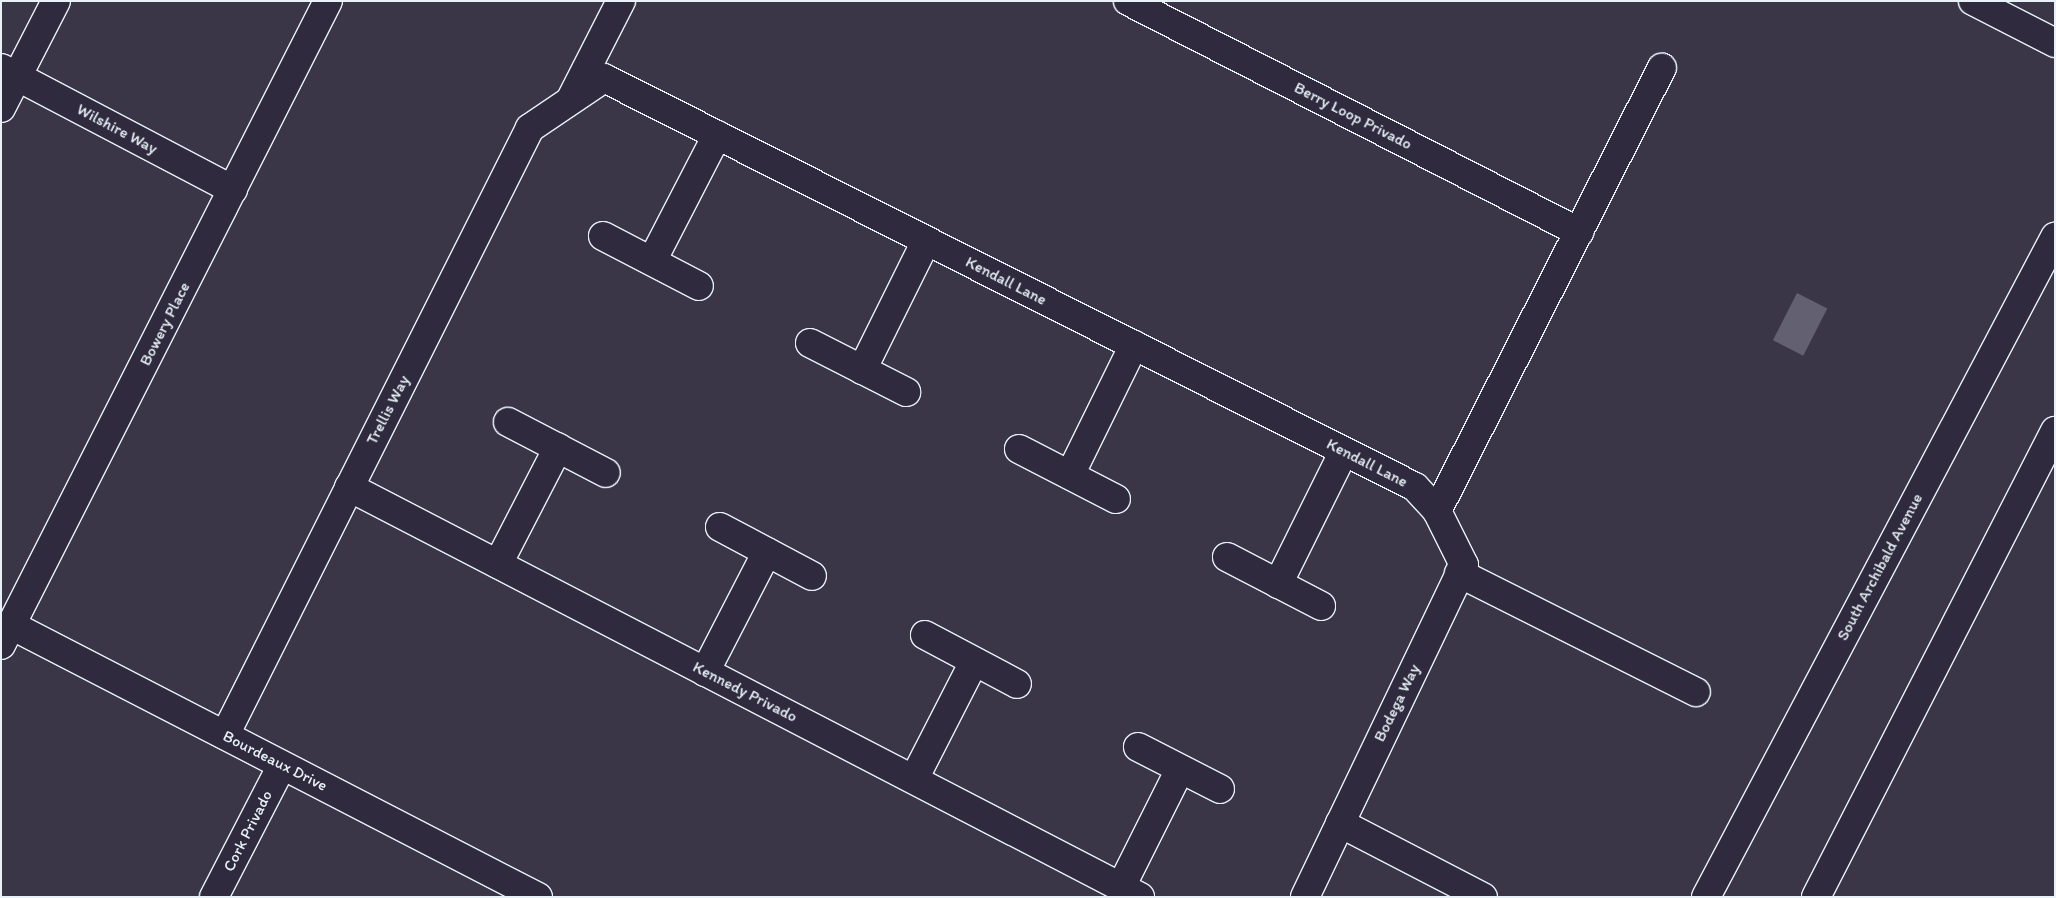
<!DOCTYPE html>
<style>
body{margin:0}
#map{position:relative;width:2056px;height:898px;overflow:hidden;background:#3a3648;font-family:Itim,sans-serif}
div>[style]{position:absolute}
.building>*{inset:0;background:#636171;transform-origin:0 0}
.roads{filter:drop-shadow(1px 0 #e8f1f8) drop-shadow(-1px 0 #e8f1f8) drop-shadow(0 1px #e8f1f8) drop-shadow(0 -1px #e8f1f8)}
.minor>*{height:28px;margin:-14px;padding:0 14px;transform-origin:14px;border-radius:14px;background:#2f2a3d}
.major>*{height:28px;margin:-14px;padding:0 14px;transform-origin:14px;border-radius:14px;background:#2f2a3d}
span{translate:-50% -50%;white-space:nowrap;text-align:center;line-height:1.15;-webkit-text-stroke:5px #2f2a3d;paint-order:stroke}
.street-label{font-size:16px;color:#e8f1f8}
.frame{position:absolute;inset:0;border:2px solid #e8f1f8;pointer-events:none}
</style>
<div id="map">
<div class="building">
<div style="left:1797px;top:293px;width:34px;height:53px;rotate:27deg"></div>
</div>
<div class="roads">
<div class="minor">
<div style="left:1128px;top:1px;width:507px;rotate:27.12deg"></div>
<div style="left:1px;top:68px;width:262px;rotate:27.7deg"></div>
<div style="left:571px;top:99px;width:110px;rotate:-63deg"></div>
<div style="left:1px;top:108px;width:120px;rotate:-62.8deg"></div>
<div style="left:603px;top:236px;width:108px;rotate:27.5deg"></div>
<div style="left:652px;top:261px;width:142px;rotate:-62.7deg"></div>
<div style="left:810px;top:343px;width:108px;rotate:27deg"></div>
<div style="left:862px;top:370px;width:144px;rotate:-63.6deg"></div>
<div style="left:508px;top:422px;width:110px;rotate:27.5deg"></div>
<div style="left:1019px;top:449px;width:109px;rotate:27.3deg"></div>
<div style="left:1070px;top:475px;width:145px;rotate:-63.8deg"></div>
<div style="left:349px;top:487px;width:891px;rotate:27.4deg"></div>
<div style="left:1437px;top:511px;width:497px;rotate:-63.1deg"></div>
<div style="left:720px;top:527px;width:104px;rotate:28deg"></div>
<div style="left:1227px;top:557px;width:106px;rotate:27.5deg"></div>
<div style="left:498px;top:564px;width:131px;rotate:-62.7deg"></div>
<div style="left:1459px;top:573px;width:265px;rotate:26.7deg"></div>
<div style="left:1278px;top:584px;width:148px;rotate:-63.6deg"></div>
<div style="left:11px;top:625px;width:593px;rotate:27.3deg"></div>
<div style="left:925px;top:635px;width:104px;rotate:28deg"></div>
<div style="left:1px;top:645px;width:722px;rotate:-63.08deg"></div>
<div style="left:705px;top:672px;width:135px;rotate:-62.7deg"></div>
<div style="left:225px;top:735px;width:679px;rotate:-63.32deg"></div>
<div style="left:530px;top:128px;width:89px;rotate:-34deg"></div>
<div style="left:604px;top:78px;width:908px;rotate:26.76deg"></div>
<div style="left:1415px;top:487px;width:33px;rotate:47deg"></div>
<div style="left:1437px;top:511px;width:60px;rotate:63.4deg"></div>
<div style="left:1464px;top:565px;width:368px;rotate:115.6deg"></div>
<div style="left:1138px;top:747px;width:92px;rotate:27.1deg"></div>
<div style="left:914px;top:779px;width:131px;rotate:-62.9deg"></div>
<div style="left:1340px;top:823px;width:161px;rotate:27.4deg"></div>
<div style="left:1121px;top:887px;width:132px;rotate:-63.4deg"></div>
<div style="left:214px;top:897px;width:148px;rotate:-62.7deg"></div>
</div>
<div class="major">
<div style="left:1973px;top:1px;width:92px;rotate:27.1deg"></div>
<div style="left:1706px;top:897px;width:747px;rotate:-62.13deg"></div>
<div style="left:1816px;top:897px;width:524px;rotate:-62.85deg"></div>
</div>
</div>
<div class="street-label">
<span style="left:1353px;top:116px;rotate:27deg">Berry Loop Privado</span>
<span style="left:117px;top:129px;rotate:28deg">Wilshire Way</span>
<span style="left:1006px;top:281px;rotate:27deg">Kendall Lane</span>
<span style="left:165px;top:324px;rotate:-63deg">Bowery Place</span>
<span style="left:388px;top:410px;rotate:-63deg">Trellis Way</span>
<span style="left:1367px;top:463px;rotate:27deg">Kendall Lane</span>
<span style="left:1880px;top:567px;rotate:-62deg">South Archibald Avenue</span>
<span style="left:745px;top:692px;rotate:27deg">Kennedy Privado</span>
<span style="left:1397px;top:703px;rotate:-64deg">Bodega Way</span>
<span style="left:275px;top:761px;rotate:27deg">Bourdeaux Drive</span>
<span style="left:248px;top:831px;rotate:-63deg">Cork Privado</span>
</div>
<div class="frame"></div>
</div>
